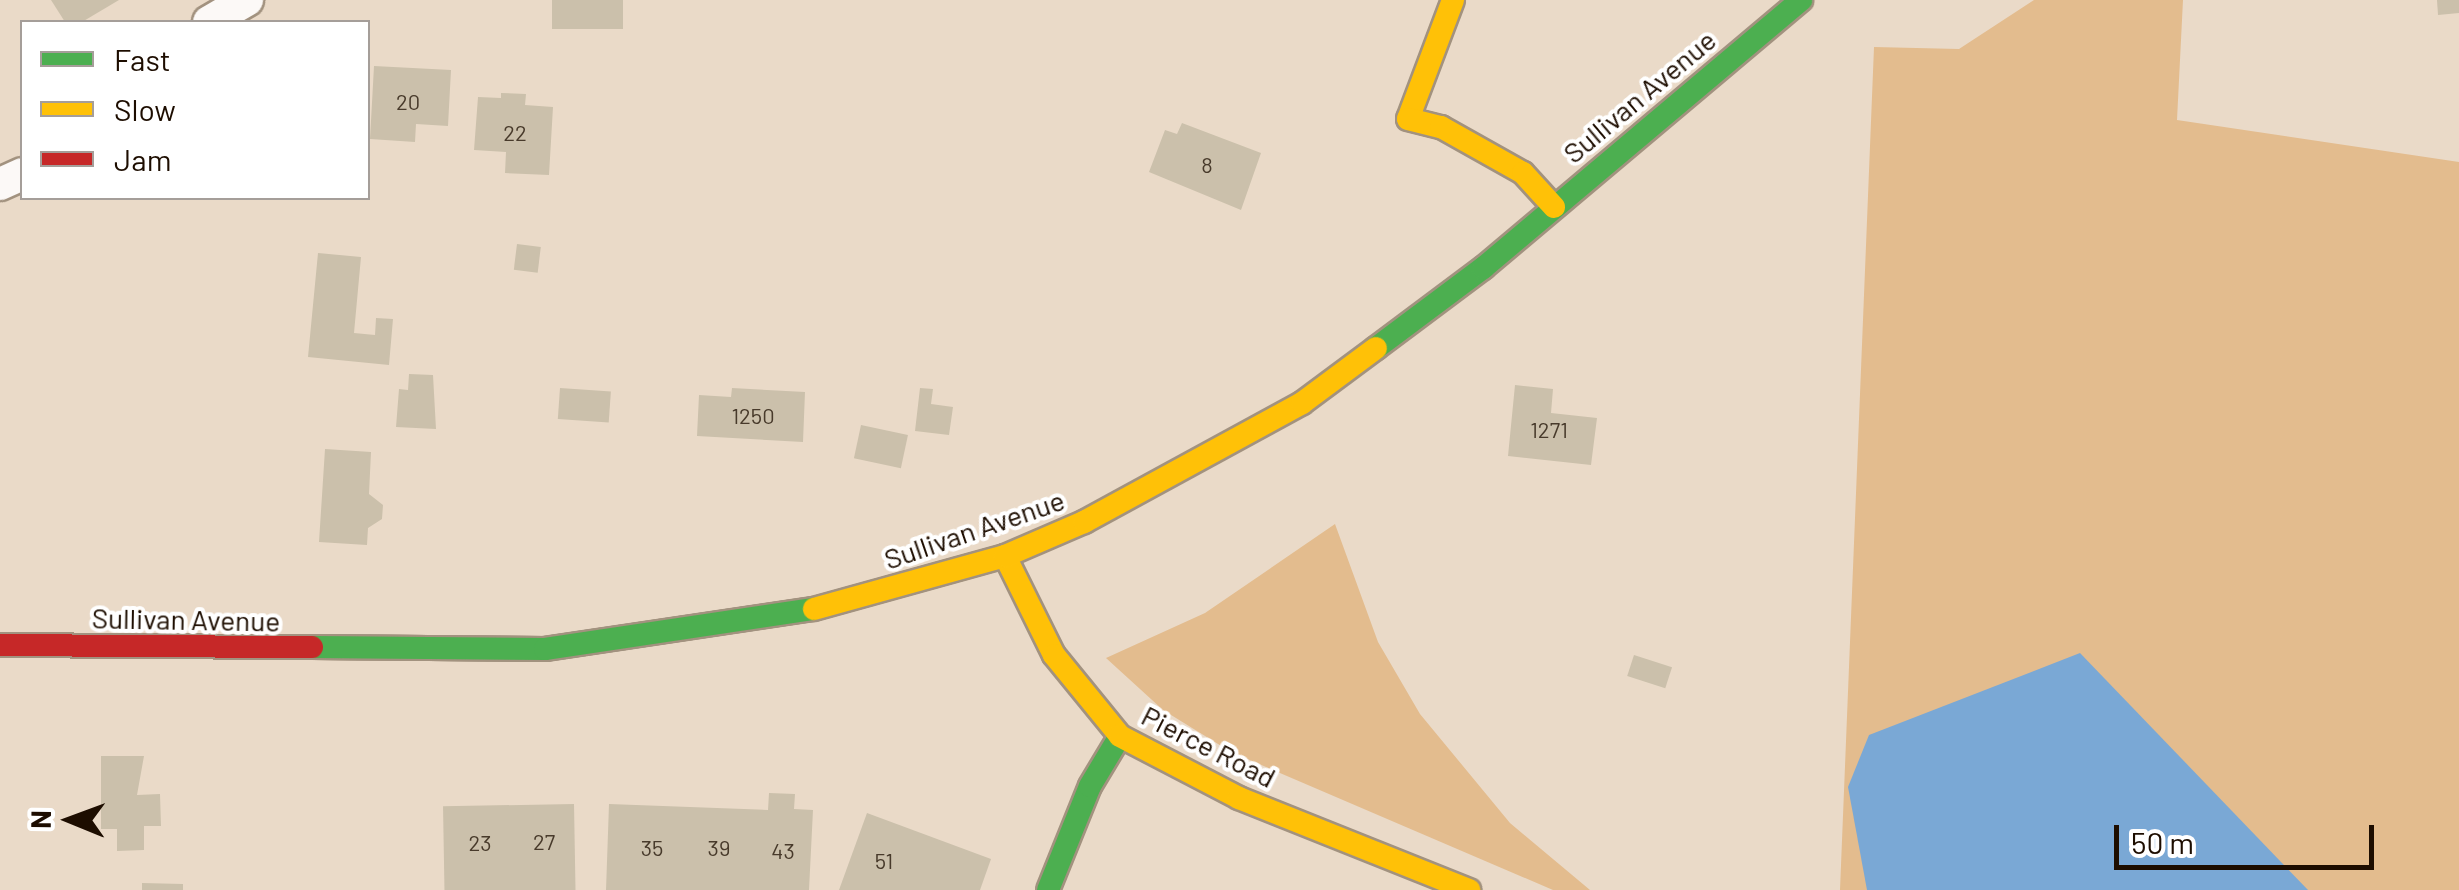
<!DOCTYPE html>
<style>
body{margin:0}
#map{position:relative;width:2459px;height:890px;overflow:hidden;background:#eadac8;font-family:Barlow,sans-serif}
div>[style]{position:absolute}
.green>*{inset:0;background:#e3bc8e}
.water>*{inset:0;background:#7aa8d5}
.building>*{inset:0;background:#cbc0ab;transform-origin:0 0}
.roads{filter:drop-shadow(2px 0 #a2927f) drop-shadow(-2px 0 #a2927f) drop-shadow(0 2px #a2927f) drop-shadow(0 -2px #a2927f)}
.street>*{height:32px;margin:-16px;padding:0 16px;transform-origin:16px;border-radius:16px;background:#fcf9f7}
.fast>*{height:22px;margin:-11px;padding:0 11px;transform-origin:11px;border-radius:11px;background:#4caf50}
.slow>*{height:22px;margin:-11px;padding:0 11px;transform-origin:11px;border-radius:11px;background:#ffc107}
.jam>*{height:22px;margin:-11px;padding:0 11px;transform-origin:11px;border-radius:11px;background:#c62828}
span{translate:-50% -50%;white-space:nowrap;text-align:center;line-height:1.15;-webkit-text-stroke:8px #fff;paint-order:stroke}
.number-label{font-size:22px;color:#483a2b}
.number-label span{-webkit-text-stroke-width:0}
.street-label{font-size:28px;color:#1d0d00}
.legend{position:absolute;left:20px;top:20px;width:350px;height:180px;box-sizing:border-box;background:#fff;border:2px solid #a59e99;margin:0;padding:12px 18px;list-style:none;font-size:30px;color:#1d0d00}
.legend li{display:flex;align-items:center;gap:20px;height:50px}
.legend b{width:50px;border:2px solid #a59e99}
.north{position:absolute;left:20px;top:770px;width:100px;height:100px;-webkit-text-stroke:8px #fff;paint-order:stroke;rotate:271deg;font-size:28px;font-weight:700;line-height:40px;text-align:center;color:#1d0d00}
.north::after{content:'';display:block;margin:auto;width:35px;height:45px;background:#1d0d00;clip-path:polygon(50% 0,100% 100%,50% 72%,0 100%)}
.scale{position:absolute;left:2114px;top:825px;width:260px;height:45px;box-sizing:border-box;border:5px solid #1d0d00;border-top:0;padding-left:12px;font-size:30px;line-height:35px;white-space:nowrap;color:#1d0d00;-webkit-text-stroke:8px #fff;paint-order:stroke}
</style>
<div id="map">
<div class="green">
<div style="clip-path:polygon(2034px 0,2183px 0,2177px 120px,2459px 162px,2459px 890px,1840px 890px,1874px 47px,1959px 49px)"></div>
<div style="clip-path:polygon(1335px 524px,1378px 642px,1420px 714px,1510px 823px,1590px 890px,1553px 890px,1231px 752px,1163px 710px,1106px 658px,1205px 613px)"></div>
</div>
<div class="water">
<div style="clip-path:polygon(2080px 653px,2308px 890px,1867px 890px,1848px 787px,1869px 735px)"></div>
</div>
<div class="building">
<div style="clip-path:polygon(51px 0,119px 0,82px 22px,65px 22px)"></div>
<div style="left:552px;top:0;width:71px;height:29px"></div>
<div style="clip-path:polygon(2437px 0,2459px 0,2459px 13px,2438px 15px)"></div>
<div style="clip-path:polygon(374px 66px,451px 70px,448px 126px,416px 124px,415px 142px,370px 139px)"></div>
<div style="clip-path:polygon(501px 93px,526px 94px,525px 105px,553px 107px,549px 175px,505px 173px,506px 152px,474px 150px,478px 97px,501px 98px)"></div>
<div style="clip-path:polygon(1182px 123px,1261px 153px,1241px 210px,1149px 172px,1165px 130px,1177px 134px)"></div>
<div style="left:517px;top:244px;width:24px;height:26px;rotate:7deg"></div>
<div style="clip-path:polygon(318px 253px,361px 257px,354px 333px,375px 335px,376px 318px,393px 319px,389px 365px,308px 357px)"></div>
<div style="clip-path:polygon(409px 374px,433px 375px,436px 429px,396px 427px,399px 389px,408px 390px)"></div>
<div style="clip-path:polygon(1515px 385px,1553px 389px,1551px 413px,1597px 418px,1591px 465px,1508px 456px)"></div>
<div style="left:560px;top:388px;width:51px;height:31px;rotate:4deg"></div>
<div style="clip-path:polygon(732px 388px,805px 392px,803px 442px,697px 436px,699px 395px,731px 397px)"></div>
<div style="clip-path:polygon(920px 388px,933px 389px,931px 404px,953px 407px,949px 435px,915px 431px)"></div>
<div style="left:861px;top:425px;width:48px;height:34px;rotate:12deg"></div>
<div style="clip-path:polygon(325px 449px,371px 452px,369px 494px,383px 505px,382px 519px,368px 528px,367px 545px,319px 542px)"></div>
<div style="left:1634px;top:655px;width:40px;height:22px;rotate:18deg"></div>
<div style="clip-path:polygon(101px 756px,144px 756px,137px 795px,160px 794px,161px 826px,144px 826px,144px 850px,117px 851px,117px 829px,101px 829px)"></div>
<div style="clip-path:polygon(769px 793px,795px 794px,794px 809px,813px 810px,809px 890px,606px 890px,609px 804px,768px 810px)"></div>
<div style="left:574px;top:804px;width:86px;height:131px;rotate:89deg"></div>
<div style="clip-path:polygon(867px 813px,991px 859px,980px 890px,839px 890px)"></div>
<div style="clip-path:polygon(142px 883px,183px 884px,183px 890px,142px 890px)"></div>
</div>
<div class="roads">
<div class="street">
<div style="left:209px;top:22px;width:44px;rotate:-30.1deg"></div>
<div style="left:0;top:184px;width:24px;rotate:-24deg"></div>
</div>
<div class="fast">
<div style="left:1376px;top:348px;width:134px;rotate:-36.8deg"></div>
<div style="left:1483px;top:268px;width:416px;rotate:-40.1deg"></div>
<div style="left:312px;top:647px;width:233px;rotate:0.5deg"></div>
<div style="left:545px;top:649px;width:272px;rotate:-8.5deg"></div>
<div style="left:1048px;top:890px;width:112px;rotate:-68deg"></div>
<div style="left:1090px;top:786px;width:58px;rotate:-59deg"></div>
</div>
<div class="slow">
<div style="left:1453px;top:0;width:127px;rotate:110.7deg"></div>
<div style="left:1408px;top:119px;width:34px;rotate:14deg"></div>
<div style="left:1441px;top:127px;width:94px;rotate:29.3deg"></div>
<div style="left:1523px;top:173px;width:46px;rotate:47.6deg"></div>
<div style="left:1005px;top:556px;width:110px;rotate:63.7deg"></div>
<div style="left:1054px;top:655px;width:104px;rotate:50.8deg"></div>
<div style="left:1120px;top:736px;width:134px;rotate:27.5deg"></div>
<div style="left:1239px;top:798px;width:248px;rotate:21.8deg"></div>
<div style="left:814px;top:609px;width:198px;rotate:-15.5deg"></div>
<div style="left:1005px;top:556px;width:86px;rotate:-23.3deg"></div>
<div style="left:1084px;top:522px;width:248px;rotate:-28.6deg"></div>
<div style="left:1302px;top:403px;width:92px;rotate:-36.6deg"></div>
</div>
<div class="jam">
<div style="left:0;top:645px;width:312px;rotate:0.4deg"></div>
</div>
</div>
<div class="number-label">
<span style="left:408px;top:102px">20</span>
<span style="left:515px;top:133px">22</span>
<span style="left:1207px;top:165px">8</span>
<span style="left:753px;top:416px">1250</span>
<span style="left:1549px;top:430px">1271</span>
<span style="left:544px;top:842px">27</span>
<span style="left:480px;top:843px">23</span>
<span style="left:652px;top:848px">35</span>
<span style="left:719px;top:848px">39</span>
<span style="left:783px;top:851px">43</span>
<span style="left:884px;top:861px">51</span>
</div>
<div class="street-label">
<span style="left:1639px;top:96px;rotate:-40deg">Sullivan Avenue</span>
<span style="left:974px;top:529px;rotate:-19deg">Sullivan Avenue</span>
<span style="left:186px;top:619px;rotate:1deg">Sullivan Avenue</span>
<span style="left:1209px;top:746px;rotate:27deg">Pierce Road</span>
</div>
<ul class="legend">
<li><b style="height:12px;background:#4caf50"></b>Fast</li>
<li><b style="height:12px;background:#ffc107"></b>Slow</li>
<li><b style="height:12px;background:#c62828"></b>Jam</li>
</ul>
<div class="north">N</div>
<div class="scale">50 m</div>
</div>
